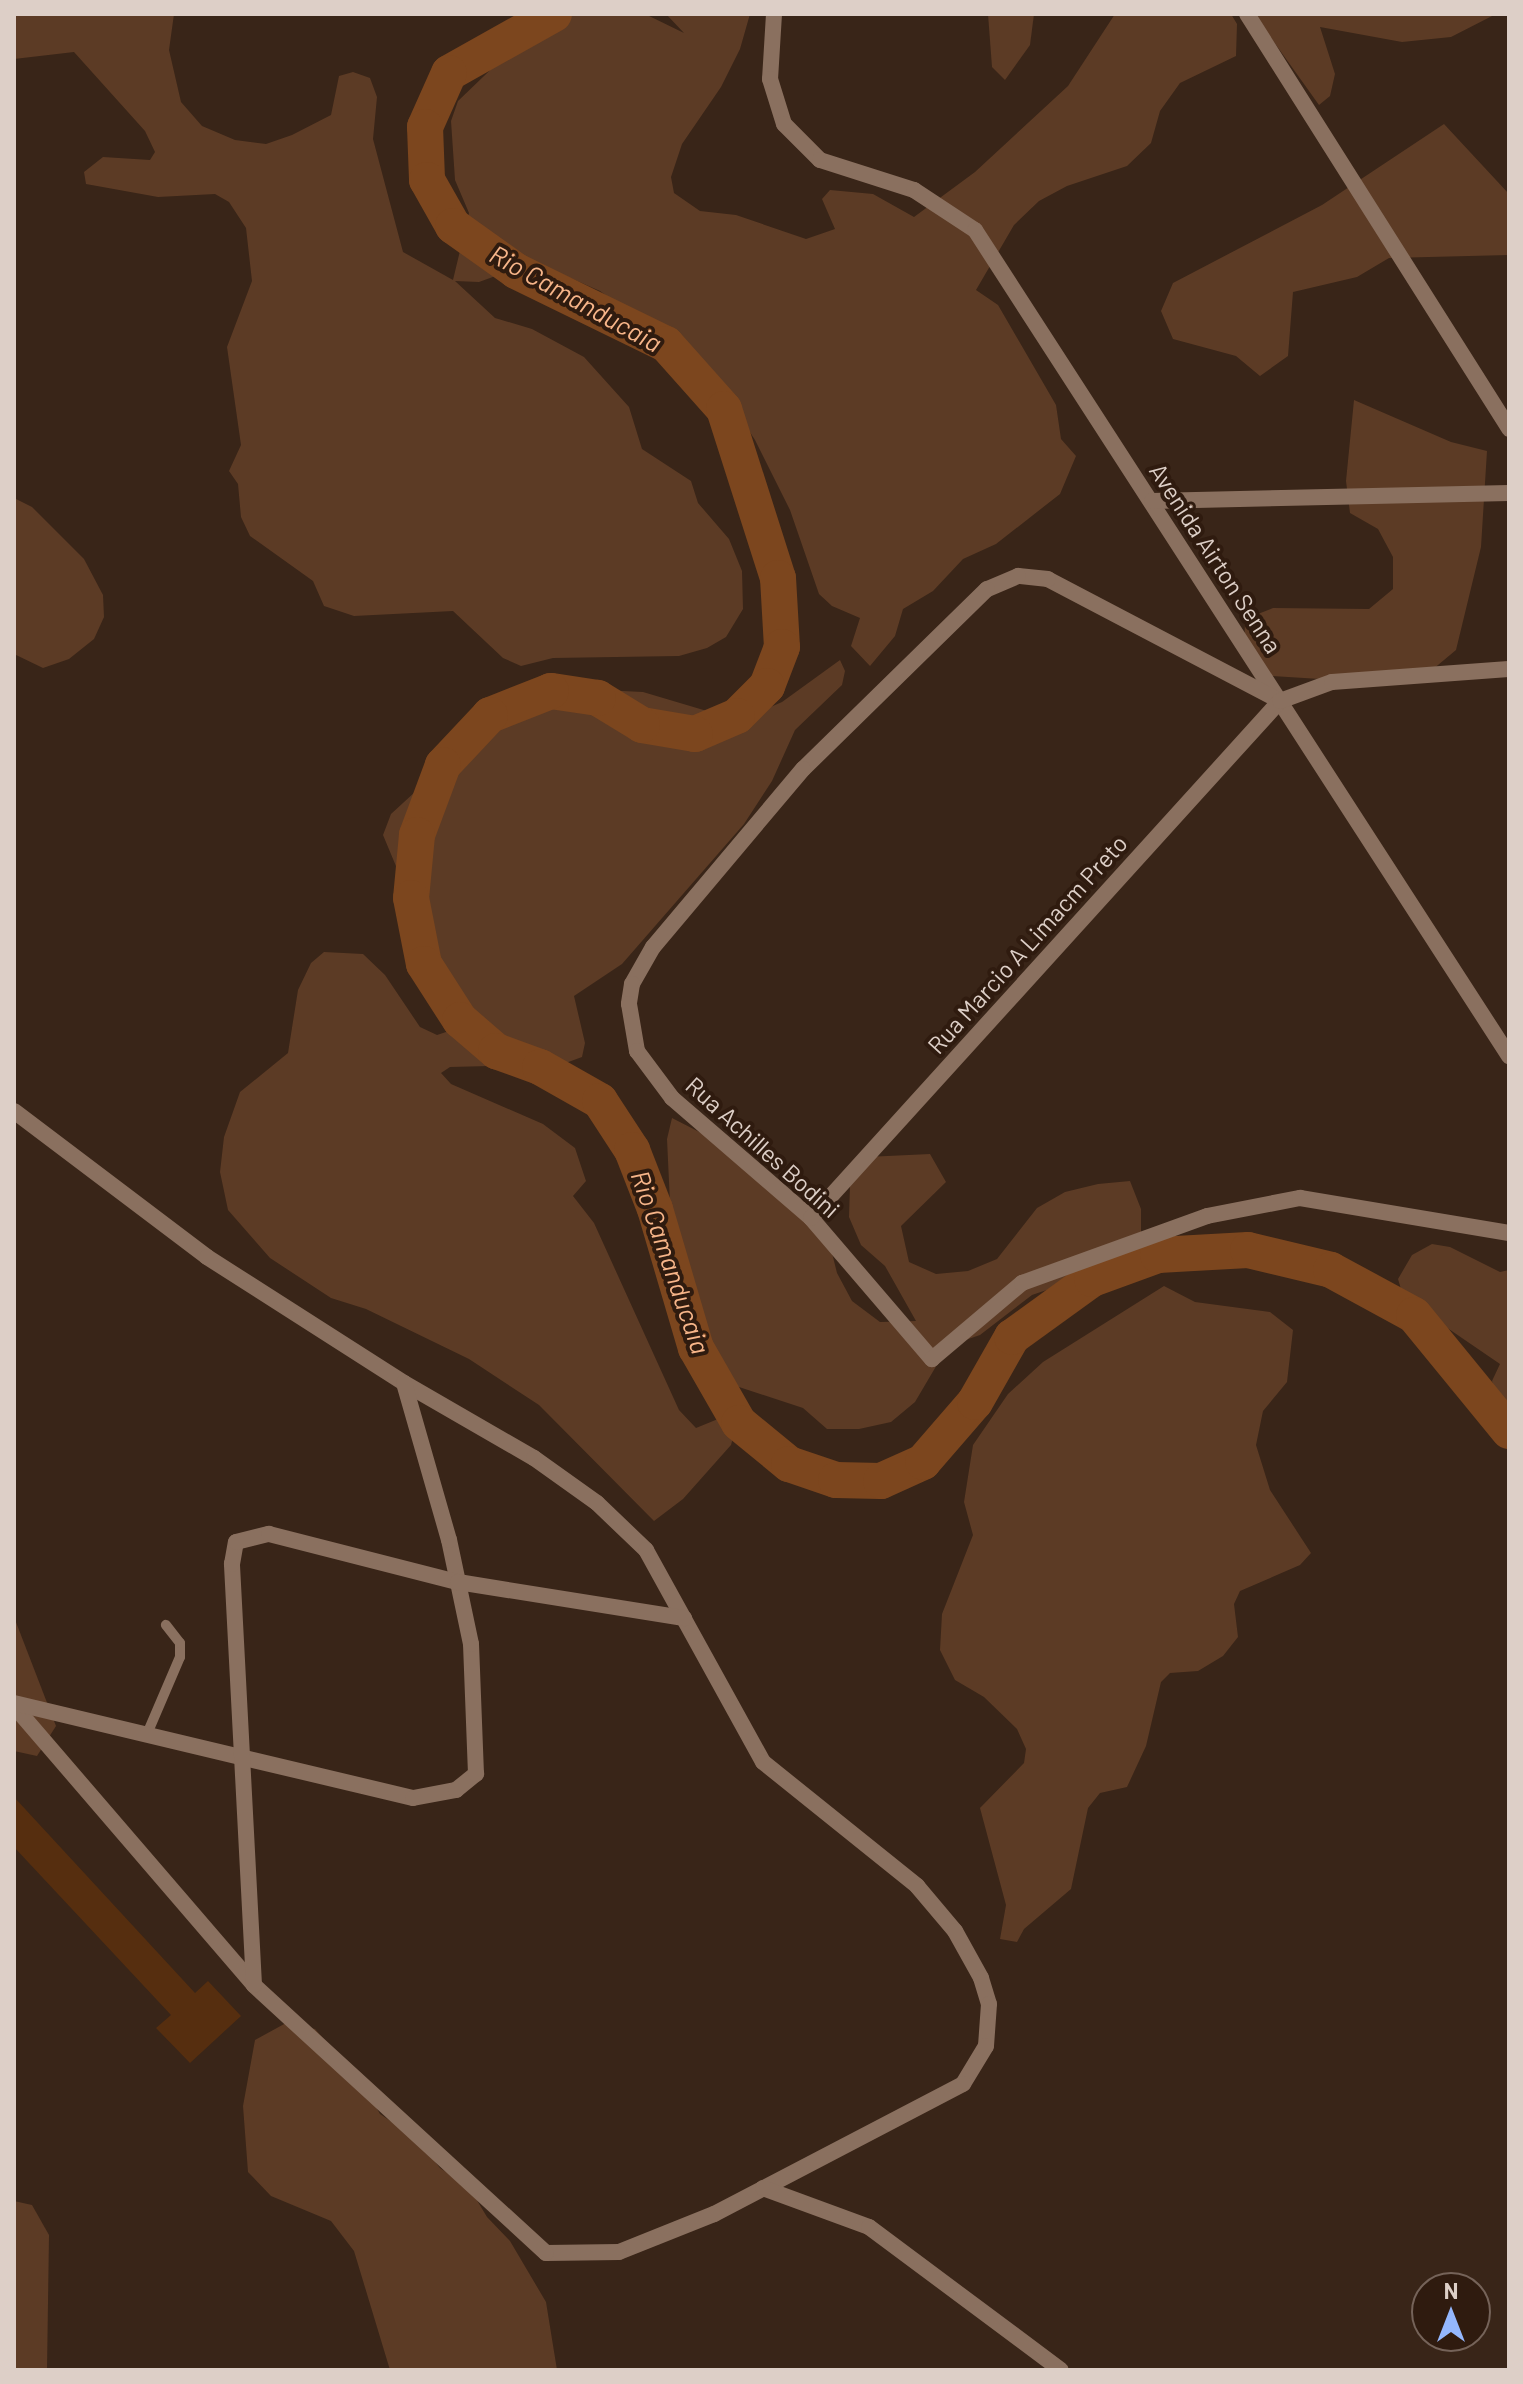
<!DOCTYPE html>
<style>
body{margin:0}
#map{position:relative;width:1523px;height:2384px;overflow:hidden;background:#392518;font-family:Barlow,sans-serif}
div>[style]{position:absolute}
.green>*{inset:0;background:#5c3b25}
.river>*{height:36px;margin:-18px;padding:0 18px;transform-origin:18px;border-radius:18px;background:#7c461e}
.building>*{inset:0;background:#562e0f}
.lane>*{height:10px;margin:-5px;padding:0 5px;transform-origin:5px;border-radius:5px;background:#8a705f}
.street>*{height:16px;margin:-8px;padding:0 8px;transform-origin:8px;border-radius:8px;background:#8a705f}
span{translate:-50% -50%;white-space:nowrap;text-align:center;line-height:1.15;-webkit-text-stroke:8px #2f1b0f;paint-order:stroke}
.street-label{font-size:24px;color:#ddcfc7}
.water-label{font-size:26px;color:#f7b589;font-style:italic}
.frame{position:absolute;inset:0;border:16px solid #ddcfc7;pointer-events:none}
.north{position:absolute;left:1411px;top:2272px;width:80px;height:80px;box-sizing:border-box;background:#2f1b0f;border:2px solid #756359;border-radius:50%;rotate:0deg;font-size:22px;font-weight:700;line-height:32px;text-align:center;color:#ddcfc7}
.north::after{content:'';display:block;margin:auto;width:28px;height:36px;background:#94b7fd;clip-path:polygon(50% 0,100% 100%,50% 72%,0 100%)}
</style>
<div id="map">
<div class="green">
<div style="clip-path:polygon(14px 14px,174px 14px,169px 50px,181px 102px,202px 126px,235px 140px,266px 144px,292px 135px,331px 115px,339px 76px,353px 72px,370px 78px,377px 97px,373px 139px,403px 252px,453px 280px,469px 213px,455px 180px,451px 121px,458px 101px,533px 29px,566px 14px,645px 14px,684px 33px,666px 14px,750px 14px,740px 49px,721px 87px,682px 144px,671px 177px,674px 193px,700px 211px,736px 215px,806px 239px,835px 229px,822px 199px,830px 190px,873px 194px,914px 217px,975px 172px,1068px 86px,1115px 14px,1231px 14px,1237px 24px,1236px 56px,1180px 83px,1160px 111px,1151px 143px,1127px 166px,1067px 186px,1039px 201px,1014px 225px,976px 290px,998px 305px,1056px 405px,1061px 439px,1076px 456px,1060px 494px,996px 544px,963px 559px,933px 591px,903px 609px,895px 636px,870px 666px,851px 646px,860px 618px,832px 606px,819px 594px,790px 510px,755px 440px,731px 403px,688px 356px,600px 291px,550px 269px,515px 269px,479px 282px,455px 281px,495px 318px,532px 329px,584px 357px,629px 407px,642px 449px,691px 481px,698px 503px,729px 539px,742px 571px,743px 609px,726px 637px,707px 648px,679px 656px,553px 658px,521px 666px,503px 658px,453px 611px,354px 616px,324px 606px,313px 581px,250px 536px,241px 517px,238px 484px,229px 471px,241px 445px,227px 347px,252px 281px,246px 228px,229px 202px,215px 194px,158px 197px,86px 184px,84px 172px,103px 157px,150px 160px,155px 152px,145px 131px,74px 52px,14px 59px)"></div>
<div style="clip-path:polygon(988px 14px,1034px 14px,1030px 45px,1005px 80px,992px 67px)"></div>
<div style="clip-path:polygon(1254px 14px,1496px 14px,1451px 37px,1402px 42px,1320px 27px,1335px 74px,1330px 96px,1319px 105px)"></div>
<div style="clip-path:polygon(1444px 124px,1509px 194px,1509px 255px,1389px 258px,1357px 277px,1293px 292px,1288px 356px,1260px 376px,1236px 356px,1173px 339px,1161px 311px,1173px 283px,1322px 205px)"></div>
<div style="clip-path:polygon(1354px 400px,1451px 442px,1487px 451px,1481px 547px,1456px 650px,1432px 670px,1336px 680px,1272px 676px,1244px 655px,1245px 619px,1273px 608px,1369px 609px,1393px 589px,1393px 557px,1378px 529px,1350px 513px,1346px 481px)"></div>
<div style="clip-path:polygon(14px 498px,32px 507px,84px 559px,103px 595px,104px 617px,94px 639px,69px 659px,43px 668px,14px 654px)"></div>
<div style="clip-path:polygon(840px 660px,845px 671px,842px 685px,795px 730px,772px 781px,744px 824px,622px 964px,574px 996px,585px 1043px,582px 1057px,563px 1064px,450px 1067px,441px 1073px,451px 1084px,543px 1124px,575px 1148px,586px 1181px,573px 1196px,594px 1223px,679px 1410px,696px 1428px,718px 1419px,736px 1427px,731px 1445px,683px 1499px,654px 1521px,539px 1405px,469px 1359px,366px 1309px,331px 1298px,270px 1258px,228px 1210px,220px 1172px,224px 1137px,240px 1092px,288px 1053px,298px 990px,311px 963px,324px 952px,363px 954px,385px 975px,420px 1027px,437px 1035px,452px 1030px,451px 998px,383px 835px,391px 814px,465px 746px,544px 709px,602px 690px,643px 692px,717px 714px,750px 716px,782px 702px)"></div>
<div style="clip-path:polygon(672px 1118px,715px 1140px,829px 1241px,837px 1273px,852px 1301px,880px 1322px,916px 1321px,885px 1266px,861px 1245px,849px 1217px,850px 1185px,866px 1157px,930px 1154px,946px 1182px,901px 1226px,909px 1262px,936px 1274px,968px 1271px,997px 1259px,1037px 1208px,1065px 1192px,1098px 1184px,1130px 1181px,1141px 1209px,1141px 1241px,1120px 1265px,1032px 1295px,980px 1335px,948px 1346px,915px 1402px,891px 1422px,859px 1429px,827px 1429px,803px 1408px,739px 1387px,716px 1363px,670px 1203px,667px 1139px)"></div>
<div style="clip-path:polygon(1432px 1244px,1450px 1247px,1500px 1272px,1509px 1270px,1509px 1432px,1492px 1381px,1500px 1364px,1421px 1310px,1401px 1289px,1398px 1279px,1412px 1255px)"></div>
<div style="clip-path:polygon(1164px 1286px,1195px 1302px,1270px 1312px,1293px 1330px,1287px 1382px,1263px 1411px,1256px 1445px,1270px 1490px,1311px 1553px,1300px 1565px,1240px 1591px,1234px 1604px,1238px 1637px,1223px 1656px,1198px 1671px,1170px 1673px,1161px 1682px,1146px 1746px,1127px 1787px,1100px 1793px,1088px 1808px,1071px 1889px,1024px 1929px,1017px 1942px,1000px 1939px,1006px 1905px,980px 1808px,1024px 1763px,1026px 1749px,1017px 1729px,984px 1697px,955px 1680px,940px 1650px,942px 1614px,973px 1535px,964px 1502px,973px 1445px,1008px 1394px,1043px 1362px)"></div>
<div style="clip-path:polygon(14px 1617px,56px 1726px,37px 1756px,14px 1751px)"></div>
<div style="clip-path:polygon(286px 2023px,315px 2029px,363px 2084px,380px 2114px,416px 2138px,440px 2168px,469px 2187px,487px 2217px,510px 2241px,546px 2302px,557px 2370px,390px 2370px,354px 2251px,331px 2221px,271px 2196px,248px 2172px,243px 2106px,255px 2040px)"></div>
<div style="clip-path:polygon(14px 2201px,32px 2205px,49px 2235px,47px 2370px,14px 2370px)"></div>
</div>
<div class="river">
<div style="left:554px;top:14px;width:120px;rotate:150.7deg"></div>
<div style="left:449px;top:73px;width:59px;rotate:114deg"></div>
<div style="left:425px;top:127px;width:53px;rotate:87.8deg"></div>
<div style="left:427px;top:180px;width:53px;rotate:60.5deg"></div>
<div style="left:453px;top:226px;width:77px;rotate:35.5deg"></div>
<div style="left:516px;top:271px;width:167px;rotate:26deg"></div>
<div style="left:666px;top:344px;width:87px;rotate:48.3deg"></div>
<div style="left:724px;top:409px;width:177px;rotate:72.3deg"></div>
<div style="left:778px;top:578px;width:69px;rotate:86.7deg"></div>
<div style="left:782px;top:647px;width:42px;rotate:111deg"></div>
<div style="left:767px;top:686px;width:42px;rotate:135deg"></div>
<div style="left:737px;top:716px;width:46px;rotate:156.8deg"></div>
<div style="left:695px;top:734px;width:54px;rotate:-170.4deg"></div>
<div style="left:642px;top:725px;width:52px;rotate:-148.5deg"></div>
<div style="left:598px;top:698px;width:48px;rotate:-171.5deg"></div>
<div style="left:551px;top:691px;width:66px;rotate:158.5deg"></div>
<div style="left:490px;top:715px;width:69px;rotate:133.2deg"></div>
<div style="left:443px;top:765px;width:75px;rotate:110.4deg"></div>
<div style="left:417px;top:835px;width:63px;rotate:95.4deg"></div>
<div style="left:411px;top:898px;width:67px;rotate:78.9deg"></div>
<div style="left:424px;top:964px;width:67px;rotate:57.3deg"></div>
<div style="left:460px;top:1020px;width:48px;rotate:40.7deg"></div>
<div style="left:496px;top:1051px;width:47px;rotate:20deg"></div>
<div style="left:540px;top:1067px;width:69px;rotate:29.5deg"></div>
<div style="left:600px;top:1101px;width:59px;rotate:56.9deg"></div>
<div style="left:632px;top:1150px;width:63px;rotate:68.7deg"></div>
<div style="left:655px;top:1209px;width:145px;rotate:73.6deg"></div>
<div style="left:696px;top:1348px;width:86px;rotate:60.2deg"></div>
<div style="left:739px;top:1423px;width:65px;rotate:39.4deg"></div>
<div style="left:789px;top:1464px;width:50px;rotate:18.8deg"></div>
<div style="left:836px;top:1480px;width:45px;rotate:1.3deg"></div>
<div style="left:881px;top:1481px;width:46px;rotate:-24.3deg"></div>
<div style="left:923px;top:1462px;width:79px;rotate:-49.1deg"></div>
<div style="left:975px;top:1402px;width:75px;rotate:-60.4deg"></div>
<div style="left:1012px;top:1337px;width:99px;rotate:-35.9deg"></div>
<div style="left:1092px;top:1279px;width:70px;rotate:-20deg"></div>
<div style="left:1158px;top:1255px;width:90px;rotate:-3.2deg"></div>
<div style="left:1248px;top:1250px;width:85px;rotate:13.5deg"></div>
<div style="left:1331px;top:1270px;width:94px;rotate:28.5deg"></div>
<div style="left:1414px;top:1315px;width:150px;rotate:50.7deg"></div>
</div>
<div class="building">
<div style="clip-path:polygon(14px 1797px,195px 1993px,208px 1981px,241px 2016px,190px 2063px,156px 2028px,171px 2015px,14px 1847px)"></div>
</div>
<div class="lane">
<div style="left:147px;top:1734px;width:84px;rotate:-66.8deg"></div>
<div style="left:180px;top:1657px;width:14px;rotate:-90deg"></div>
<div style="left:180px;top:1643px;width:23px;rotate:-128deg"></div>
</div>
<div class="street">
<div style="left:774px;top:14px;width:65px;rotate:93.5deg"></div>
<div style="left:770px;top:79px;width:47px;rotate:72.7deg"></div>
<div style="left:784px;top:124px;width:51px;rotate:45deg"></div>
<div style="left:820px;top:160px;width:99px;rotate:17.7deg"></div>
<div style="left:914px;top:190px;width:73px;rotate:33.3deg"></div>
<div style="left:975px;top:230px;width:984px;rotate:57.12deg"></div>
<div style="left:1247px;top:14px;width:491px;rotate:57.7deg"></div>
<div style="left:1152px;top:501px;width:357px;rotate:-1.3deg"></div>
<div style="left:1280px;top:701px;width:262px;rotate:-152.3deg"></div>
<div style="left:1048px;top:579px;width:30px;rotate:-174deg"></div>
<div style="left:1018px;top:576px;width:34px;rotate:157deg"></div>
<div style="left:987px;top:589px;width:257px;rotate:135.6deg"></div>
<div style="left:803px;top:769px;width:233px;rotate:130.1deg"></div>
<div style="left:653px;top:947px;width:43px;rotate:119.6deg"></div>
<div style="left:632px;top:984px;width:20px;rotate:99deg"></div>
<div style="left:629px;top:1004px;width:48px;rotate:80.3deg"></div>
<div style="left:637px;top:1051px;width:59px;rotate:53.3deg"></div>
<div style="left:672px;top:1098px;width:184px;rotate:40.8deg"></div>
<div style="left:811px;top:1218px;width:186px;rotate:49.4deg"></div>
<div style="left:932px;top:1359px;width:118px;rotate:-40.2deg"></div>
<div style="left:1022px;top:1283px;width:197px;rotate:-19.9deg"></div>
<div style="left:1207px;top:1216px;width:95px;rotate:-11deg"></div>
<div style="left:1300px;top:1198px;width:212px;rotate:9.5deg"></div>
<div style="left:14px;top:1111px;width:242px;rotate:37.1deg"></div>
<div style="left:207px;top:1257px;width:234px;rotate:32.6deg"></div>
<div style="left:404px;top:1383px;width:150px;rotate:30deg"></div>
<div style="left:534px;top:1458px;width:77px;rotate:35.5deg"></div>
<div style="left:597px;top:1503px;width:68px;rotate:43.8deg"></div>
<div style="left:646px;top:1550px;width:242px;rotate:61.1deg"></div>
<div style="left:763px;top:1762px;width:198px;rotate:38.8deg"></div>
<div style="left:917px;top:1886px;width:59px;rotate:49.8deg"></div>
<div style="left:955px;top:1931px;width:54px;rotate:61deg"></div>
<div style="left:981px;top:1978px;width:27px;rotate:73deg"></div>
<div style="left:989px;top:2004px;width:42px;rotate:94.1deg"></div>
<div style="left:986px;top:2046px;width:44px;rotate:121.2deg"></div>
<div style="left:963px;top:2084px;width:281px;rotate:152.4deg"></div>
<div style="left:714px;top:2214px;width:102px;rotate:158.2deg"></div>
<div style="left:619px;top:2252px;width:73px;rotate:179.2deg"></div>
<div style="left:546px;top:2253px;width:396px;rotate:-137.5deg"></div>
<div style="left:254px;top:1985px;width:368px;rotate:-130.7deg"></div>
<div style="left:811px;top:1218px;width:698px;rotate:-47.79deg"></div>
<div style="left:1280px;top:701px;width:55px;rotate:-20.1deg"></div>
<div style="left:1332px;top:682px;width:177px;rotate:-4.2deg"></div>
<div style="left:14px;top:1703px;width:410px;rotate:13.4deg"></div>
<div style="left:413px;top:1798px;width:44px;rotate:-10.5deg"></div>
<div style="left:456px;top:1790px;width:26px;rotate:-39deg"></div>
<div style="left:476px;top:1774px;width:130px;rotate:-92.2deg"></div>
<div style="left:471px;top:1644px;width:106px;rotate:-101.9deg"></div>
<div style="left:449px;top:1540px;width:163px;rotate:-106deg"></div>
<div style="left:254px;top:1985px;width:422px;rotate:-93deg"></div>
<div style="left:232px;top:1564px;width:22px;rotate:-80deg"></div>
<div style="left:236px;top:1542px;width:34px;rotate:-14deg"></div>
<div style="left:269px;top:1534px;width:195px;rotate:14.3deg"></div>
<div style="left:458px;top:1582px;width:229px;rotate:9.1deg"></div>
<div style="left:763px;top:2188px;width:113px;rotate:20.2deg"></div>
<div style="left:869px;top:2227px;width:239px;rotate:36.7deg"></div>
</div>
<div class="street-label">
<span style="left:1216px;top:558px;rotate:57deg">Avenida Airton Senna</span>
<span style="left:1027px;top:944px;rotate:-48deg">Rua Marcio A Limacm Preto</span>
<span style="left:763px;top:1147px;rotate:42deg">Rua Achilles Bodini</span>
</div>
<div class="water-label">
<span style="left:576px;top:298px;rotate:29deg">Rio Camanducaia</span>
<span style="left:671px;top:1262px;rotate:71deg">Rio Camanducaia</span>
</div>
<div class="frame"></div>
<div class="north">N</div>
</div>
